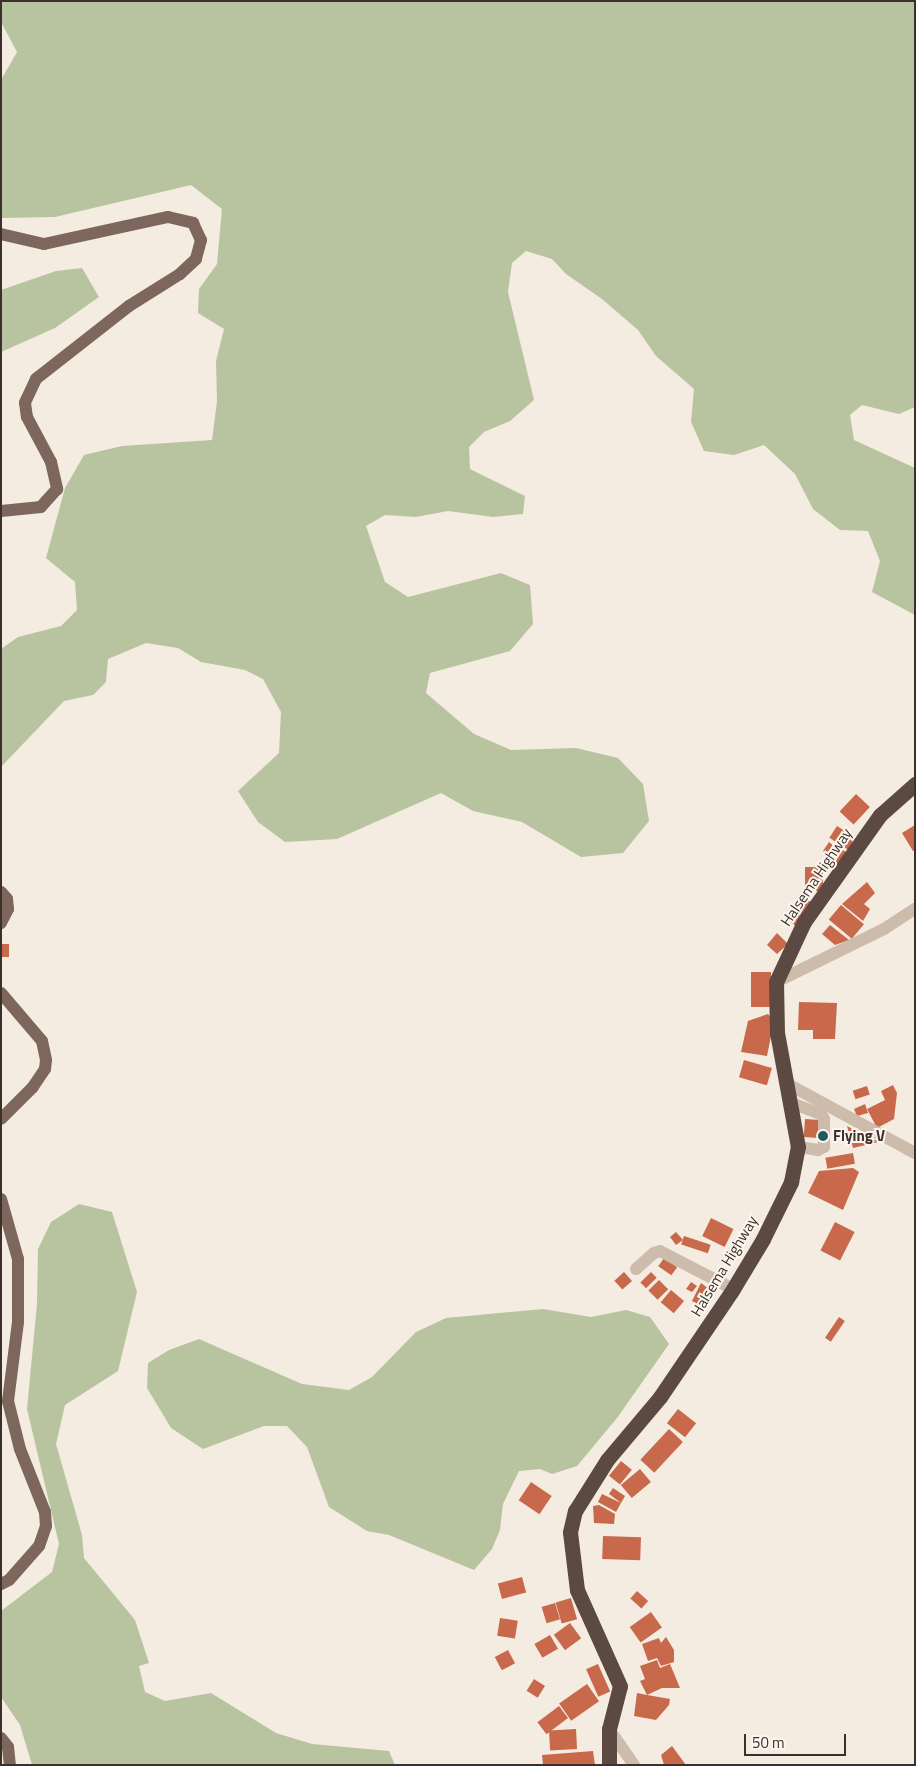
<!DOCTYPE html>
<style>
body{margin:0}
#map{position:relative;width:916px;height:1766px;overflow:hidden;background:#f4ebe1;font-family:"Titillium Web",sans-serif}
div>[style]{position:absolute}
.green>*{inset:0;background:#b8c4a0}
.building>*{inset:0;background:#c8694b;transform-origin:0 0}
.minor>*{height:12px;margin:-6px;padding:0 6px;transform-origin:6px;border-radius:6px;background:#cdbbac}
.major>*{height:12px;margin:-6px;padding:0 6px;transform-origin:6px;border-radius:6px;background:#7d675c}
.highway>*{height:15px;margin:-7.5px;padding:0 7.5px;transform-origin:7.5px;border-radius:7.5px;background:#5c4a42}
.dots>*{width:14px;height:14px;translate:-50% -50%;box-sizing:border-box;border:2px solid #fbf5ee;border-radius:50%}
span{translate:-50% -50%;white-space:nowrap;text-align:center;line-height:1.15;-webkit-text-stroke:4px #fbf5ee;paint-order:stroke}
.street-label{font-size:15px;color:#3b302b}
.poi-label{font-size:15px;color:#3b302b;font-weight:700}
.left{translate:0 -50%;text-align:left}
.frame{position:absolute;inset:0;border:2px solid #3b302b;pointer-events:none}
.scale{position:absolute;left:744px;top:1734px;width:102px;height:22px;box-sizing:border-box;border:2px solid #3b302b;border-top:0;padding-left:6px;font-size:15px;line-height:18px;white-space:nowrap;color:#3b302b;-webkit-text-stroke:4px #fbf5ee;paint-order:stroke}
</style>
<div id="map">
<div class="green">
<div style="clip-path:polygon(1px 1px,915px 1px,915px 407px,899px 414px,862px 405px,850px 415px,854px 440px,915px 468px,915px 615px,872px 592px,880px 561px,868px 531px,840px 530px,813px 509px,795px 474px,764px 445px,734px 455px,704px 451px,691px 422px,694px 389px,656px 356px,638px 330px,602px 299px,566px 274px,552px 259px,526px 251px,512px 263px,508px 292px,534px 400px,510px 421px,484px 432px,469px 447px,470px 469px,525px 496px,523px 514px,493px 517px,448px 511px,416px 517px,385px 515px,366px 526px,385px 582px,408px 597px,501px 573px,530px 585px,533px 624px,510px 651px,430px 673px,426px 693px,474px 734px,511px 750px,576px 748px,618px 758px,643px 784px,649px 821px,623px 853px,581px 857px,522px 822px,473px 811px,441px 793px,337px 839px,285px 842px,258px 822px,238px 791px,279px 753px,281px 712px,263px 679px,245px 670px,201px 662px,178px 648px,146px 643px,108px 659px,106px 682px,93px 695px,64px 701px,1px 767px,1px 649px,18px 637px,61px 626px,77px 610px,75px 582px,46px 558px,65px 488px,84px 455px,122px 446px,212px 440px,217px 401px,216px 361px,224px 329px,198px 313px,199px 289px,217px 264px,222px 209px,191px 185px,55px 217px,1px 218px,1px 80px,17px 52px,1px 22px)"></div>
<div style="clip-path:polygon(82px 268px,99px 297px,55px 328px,1px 352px,1px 290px,56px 271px)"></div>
<div style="clip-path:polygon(79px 1204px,112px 1212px,137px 1292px,118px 1371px,65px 1405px,56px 1444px,82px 1535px,84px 1558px,135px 1620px,149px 1663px,139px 1666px,145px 1692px,165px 1701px,211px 1693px,276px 1733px,312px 1744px,389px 1751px,395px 1765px,32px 1765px,20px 1725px,1px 1697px,1px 1611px,52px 1572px,59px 1544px,27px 1409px,37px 1304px,38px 1249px,51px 1222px)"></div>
<div style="clip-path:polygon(543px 1309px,591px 1317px,626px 1310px,650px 1317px,669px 1344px,617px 1418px,577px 1466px,552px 1474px,540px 1469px,519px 1471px,503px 1504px,500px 1530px,492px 1549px,474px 1570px,389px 1535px,367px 1531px,329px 1507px,307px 1447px,287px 1426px,264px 1426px,203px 1449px,171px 1428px,147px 1388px,148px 1363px,169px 1350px,199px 1339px,302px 1384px,349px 1390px,372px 1377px,416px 1332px,446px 1318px)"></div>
</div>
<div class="building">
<div style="left:856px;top:794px;width:19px;height:24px;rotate:43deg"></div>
<div style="clip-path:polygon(915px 825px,915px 850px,913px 851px,902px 833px)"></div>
<div style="left:837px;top:826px;width:24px;height:14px;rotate:33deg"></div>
<div style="clip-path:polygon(829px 842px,848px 853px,839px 867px,825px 859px,828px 854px,823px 851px)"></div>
<div style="left:805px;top:867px;width:18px;height:24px"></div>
<div style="clip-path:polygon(867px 882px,875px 893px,864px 904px,870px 909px,863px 921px,842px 904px)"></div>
<div style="left:805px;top:897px;width:12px;height:28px;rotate:42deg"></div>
<div style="left:841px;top:905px;width:30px;height:19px;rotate:40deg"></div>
<div style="clip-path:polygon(830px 925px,849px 940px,835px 945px,822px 934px)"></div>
<div style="clip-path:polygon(777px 933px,788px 944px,777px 954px,767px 945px)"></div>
<div style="left:9px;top:944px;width:13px;height:8px;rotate:90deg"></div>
<div style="left:751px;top:972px;width:20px;height:35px"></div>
<div style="clip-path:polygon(799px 1002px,837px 1003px,835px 1039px,813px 1039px,813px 1030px,798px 1030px)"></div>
<div style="clip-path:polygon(768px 1014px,774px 1021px,767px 1056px,741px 1052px,748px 1021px)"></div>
<div style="left:744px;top:1060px;width:29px;height:18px;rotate:16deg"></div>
<div style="clip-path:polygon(893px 1085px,897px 1093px,894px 1119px,877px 1128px,867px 1109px,885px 1100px,881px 1091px)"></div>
<div style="left:867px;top:1086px;width:9px;height:15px;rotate:72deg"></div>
<div style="clip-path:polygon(865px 1104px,868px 1113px,857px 1116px,854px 1109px)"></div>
<div style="left:805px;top:1119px;width:15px;height:18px;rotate:4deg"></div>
<div style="clip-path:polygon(847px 1126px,879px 1142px,853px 1148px)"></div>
<div style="left:853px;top:1153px;width:11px;height:28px;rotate:80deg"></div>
<div style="clip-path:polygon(853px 1168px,859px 1172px,843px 1210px,808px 1193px,819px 1171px)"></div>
<div style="left:711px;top:1218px;width:25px;height:20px;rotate:26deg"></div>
<div style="left:835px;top:1222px;width:22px;height:32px;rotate:27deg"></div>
<div style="clip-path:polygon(676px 1232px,683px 1240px,676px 1245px,670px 1237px)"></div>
<div style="left:684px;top:1236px;width:28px;height:9px;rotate:18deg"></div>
<div style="left:664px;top:1258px;width:16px;height:10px;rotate:35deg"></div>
<div style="left:624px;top:1272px;width:12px;height:13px;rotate:48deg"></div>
<div style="left:651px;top:1272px;width:8px;height:15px;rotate:45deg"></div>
<div style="left:659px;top:1280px;width:13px;height:15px;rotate:45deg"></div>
<div style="clip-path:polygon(691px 1282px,697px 1286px,692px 1292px,686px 1289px)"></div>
<div style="clip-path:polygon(701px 1283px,712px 1291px,698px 1305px,692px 1301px)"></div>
<div style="left:671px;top:1290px;width:17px;height:16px;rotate:40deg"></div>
<div style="left:839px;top:1317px;width:7px;height:25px;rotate:34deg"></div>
<div style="left:678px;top:1409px;width:23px;height:18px;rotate:38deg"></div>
<div style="left:669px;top:1429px;width:19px;height:42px;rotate:43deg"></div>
<div style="left:621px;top:1461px;width:14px;height:19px;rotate:39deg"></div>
<div style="left:640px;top:1469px;width:17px;height:25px;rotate:50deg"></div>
<div style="left:531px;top:1482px;width:25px;height:22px;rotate:34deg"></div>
<div style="clip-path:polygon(613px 1488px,625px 1496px,621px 1503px,609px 1494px)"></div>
<div style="clip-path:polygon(602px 1494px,621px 1503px,616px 1512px,598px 1502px)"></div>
<div style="clip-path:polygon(599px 1505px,615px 1514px,614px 1524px,594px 1523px,593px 1506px)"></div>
<div style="left:603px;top:1536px;width:38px;height:23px;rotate:2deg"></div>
<div style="left:522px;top:1577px;width:16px;height:25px;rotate:75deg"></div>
<div style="left:637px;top:1591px;width:15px;height:10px;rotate:42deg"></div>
<div style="left:571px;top:1598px;width:22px;height:16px;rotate:74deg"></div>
<div style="left:555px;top:1603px;width:17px;height:14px;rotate:73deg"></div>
<div style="left:651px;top:1612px;width:19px;height:26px;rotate:55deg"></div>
<div style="left:500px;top:1618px;width:18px;height:18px;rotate:9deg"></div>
<div style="left:570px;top:1623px;width:19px;height:20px;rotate:54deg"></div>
<div style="left:550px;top:1635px;width:16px;height:18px;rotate:60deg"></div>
<div style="clip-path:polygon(666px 1637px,674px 1650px,674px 1662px,661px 1666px,657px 1658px,648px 1661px,642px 1644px,659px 1638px,661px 1643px)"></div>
<div style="left:508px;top:1650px;width:15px;height:15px;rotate:62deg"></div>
<div style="clip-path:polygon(657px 1660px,660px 1668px,670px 1664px,680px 1688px,662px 1688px,647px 1695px,670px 1699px,669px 1705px,656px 1720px,634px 1716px,637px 1693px,647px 1695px,640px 1681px,645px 1679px,640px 1666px)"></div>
<div style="left:598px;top:1664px;width:30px;height:13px;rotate:66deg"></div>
<div style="left:534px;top:1679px;width:13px;height:14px;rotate:32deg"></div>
<div style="left:587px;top:1684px;width:21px;height:34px;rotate:55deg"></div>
<div style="left:559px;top:1706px;width:15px;height:27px;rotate:53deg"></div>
<div style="left:576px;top:1729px;width:20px;height:27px;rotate:87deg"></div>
<div style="clip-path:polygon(672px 1746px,686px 1765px,664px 1765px,661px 1755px)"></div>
<div style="clip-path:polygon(593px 1751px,595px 1765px,543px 1765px,542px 1755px)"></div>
</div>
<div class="minor">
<div style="left:776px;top:982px;width:120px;rotate:-26.1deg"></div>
<div style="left:884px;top:929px;width:37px;rotate:-33deg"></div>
<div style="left:786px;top:1083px;width:147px;rotate:28.5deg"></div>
<div style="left:789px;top:1102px;width:34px;rotate:21deg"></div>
<div style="left:821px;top:1114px;width:6px;rotate:59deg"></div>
<div style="left:824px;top:1119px;width:28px;rotate:90deg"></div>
<div style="left:824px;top:1147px;width:7px;rotate:153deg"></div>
<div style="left:818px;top:1150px;width:20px;rotate:-171deg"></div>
<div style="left:636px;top:1269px;width:24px;rotate:-42deg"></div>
<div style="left:654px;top:1253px;width:6px;rotate:-18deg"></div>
<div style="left:660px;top:1251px;width:82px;rotate:27.5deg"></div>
<div style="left:609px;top:1729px;width:44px;rotate:55.2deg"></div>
</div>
<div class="major">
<div style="left:1px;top:234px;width:44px;rotate:13.1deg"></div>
<div style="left:44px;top:244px;width:127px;rotate:-12.3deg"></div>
<div style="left:168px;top:217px;width:26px;rotate:13deg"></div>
<div style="left:193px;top:223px;width:19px;rotate:65deg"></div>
<div style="left:201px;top:240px;width:20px;rotate:105deg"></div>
<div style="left:196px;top:259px;width:22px;rotate:137deg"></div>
<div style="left:180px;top:274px;width:60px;rotate:147.9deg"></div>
<div style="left:129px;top:306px;width:118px;rotate:141.9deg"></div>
<div style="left:36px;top:379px;width:26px;rotate:115deg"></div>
<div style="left:25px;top:403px;width:14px;rotate:82deg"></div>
<div style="left:27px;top:417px;width:51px;rotate:61.9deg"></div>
<div style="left:51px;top:462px;width:28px;rotate:77deg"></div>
<div style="left:57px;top:489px;width:24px;rotate:132deg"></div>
<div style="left:41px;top:507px;width:40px;rotate:174.3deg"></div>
<div style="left:1px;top:892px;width:9px;rotate:49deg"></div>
<div style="left:7px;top:899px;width:10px;rotate:84deg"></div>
<div style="left:8px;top:909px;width:16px;rotate:117deg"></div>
<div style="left:1px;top:993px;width:63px;rotate:49.5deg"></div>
<div style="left:42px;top:1041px;width:19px;rotate:78deg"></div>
<div style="left:46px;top:1060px;width:9px;rotate:96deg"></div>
<div style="left:45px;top:1069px;width:22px;rotate:124deg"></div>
<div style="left:33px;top:1087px;width:45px;rotate:135deg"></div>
<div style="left:1px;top:1199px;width:62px;rotate:74.2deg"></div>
<div style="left:18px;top:1259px;width:63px;rotate:90deg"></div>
<div style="left:18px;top:1322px;width:80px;rotate:97.2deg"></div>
<div style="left:8px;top:1401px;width:49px;rotate:76deg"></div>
<div style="left:20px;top:1449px;width:68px;rotate:68.4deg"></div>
<div style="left:45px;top:1512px;width:14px;rotate:86deg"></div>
<div style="left:46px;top:1526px;width:21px;rotate:109deg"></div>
<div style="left:39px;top:1546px;width:45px;rotate:131.4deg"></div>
<div style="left:9px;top:1580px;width:9px;rotate:153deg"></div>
<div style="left:1px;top:1738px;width:11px;rotate:52deg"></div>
<div style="left:8px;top:1747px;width:18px;rotate:84deg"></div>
</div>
<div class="highway">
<div style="left:609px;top:1765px;width:36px;rotate:-90deg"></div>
<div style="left:609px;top:1729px;width:44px;rotate:-75.7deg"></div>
<div style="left:620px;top:1686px;width:105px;rotate:-114.1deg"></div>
<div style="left:577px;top:1590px;width:58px;rotate:-96.9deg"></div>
<div style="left:570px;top:1532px;width:22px;rotate:-77deg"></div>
<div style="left:575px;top:1511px;width:60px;rotate:-57.9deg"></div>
<div style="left:607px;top:1460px;width:82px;rotate:-49.9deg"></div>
<div style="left:660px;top:1397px;width:130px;rotate:-55.9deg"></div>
<div style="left:733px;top:1289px;width:58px;rotate:-59deg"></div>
<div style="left:763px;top:1239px;width:64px;rotate:-63.8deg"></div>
<div style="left:791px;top:1182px;width:36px;rotate:-79deg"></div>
<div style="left:798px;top:1147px;width:116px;rotate:-100.4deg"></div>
<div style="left:777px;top:1033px;width:51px;rotate:-91.1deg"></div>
<div style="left:776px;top:982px;width:66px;rotate:-65deg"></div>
<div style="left:804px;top:922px;width:131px;rotate:-54.6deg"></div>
<div style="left:880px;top:815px;width:47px;rotate:-41.5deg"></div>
</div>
<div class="dots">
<div style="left:823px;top:1136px;background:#1f5a5e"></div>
</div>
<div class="street-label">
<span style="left:816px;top:877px;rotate:-56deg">Halsema Highway</span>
<span style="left:724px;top:1266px;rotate:-59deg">Halsema Highway</span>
</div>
<div class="poi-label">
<span class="left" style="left:833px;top:1136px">Flying V</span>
</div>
<div class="frame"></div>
<div class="scale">50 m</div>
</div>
